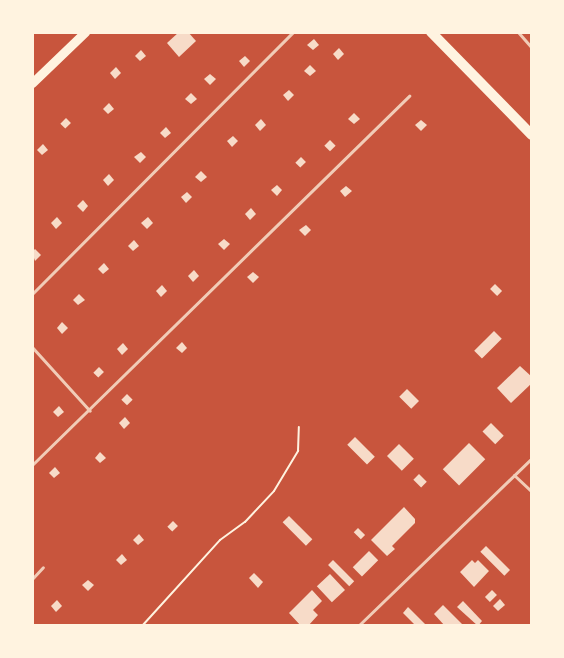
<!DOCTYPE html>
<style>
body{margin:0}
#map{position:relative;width:564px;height:658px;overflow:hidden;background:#c8553d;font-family:"Fira Sans Condensed",sans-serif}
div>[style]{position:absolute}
.building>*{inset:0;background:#f7dbc8;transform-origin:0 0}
.path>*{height:2px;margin:-1px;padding:0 1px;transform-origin:1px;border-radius:1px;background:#fff3e0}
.service>*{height:3px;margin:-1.5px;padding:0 1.5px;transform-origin:1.5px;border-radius:1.5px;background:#f1ccb7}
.secondary>*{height:9px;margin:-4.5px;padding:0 4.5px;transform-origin:4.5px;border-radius:4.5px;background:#fff3e0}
.primary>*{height:10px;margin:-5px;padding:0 5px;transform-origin:5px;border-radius:5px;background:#fff3e0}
span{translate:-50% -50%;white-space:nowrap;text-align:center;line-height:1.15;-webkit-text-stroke:5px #fff3e0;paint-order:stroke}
.frame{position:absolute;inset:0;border:34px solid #fff3e0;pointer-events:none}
</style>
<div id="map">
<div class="building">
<div style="clip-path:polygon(179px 32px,188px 32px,196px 41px,179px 57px,167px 43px)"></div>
<div style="clip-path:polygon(314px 39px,319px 45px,313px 50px,307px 45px)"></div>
<div style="clip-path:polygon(339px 48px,344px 54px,338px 60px,333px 54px)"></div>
<div style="clip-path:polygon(141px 50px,146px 56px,140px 61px,135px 56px)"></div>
<div style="clip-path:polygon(245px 56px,250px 61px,244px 67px,239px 61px)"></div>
<div style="clip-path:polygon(310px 65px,316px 71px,310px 76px,304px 71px)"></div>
<div style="clip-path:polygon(116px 67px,121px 73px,115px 79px,110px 73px)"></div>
<div style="clip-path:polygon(210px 74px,216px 79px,210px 85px,204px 79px)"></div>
<div style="clip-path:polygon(289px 90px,294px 95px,288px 101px,283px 95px)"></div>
<div style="clip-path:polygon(191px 93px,197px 99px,191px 104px,185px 99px)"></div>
<div style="clip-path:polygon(109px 103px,114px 109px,108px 114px,103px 109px)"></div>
<div style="clip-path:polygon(354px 113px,360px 119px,354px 124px,348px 119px)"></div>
<div style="left:66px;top:118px;width:7px;height:8px;rotate:45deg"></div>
<div style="clip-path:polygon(261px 119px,266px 125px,260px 131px,255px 125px)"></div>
<div style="clip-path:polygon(421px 120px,427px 125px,421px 131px,415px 125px)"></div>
<div style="clip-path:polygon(166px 127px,171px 133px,165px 138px,160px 133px)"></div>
<div style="clip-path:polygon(233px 136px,238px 141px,232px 147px,227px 141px)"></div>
<div style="left:330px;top:140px;width:8px;height:8px;rotate:45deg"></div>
<div style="clip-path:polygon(43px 144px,48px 150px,42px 155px,37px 150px)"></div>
<div style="clip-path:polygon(141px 152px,146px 157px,140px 163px,134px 157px)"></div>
<div style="left:301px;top:157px;width:7px;height:8px;rotate:45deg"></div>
<div style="clip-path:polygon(201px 171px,207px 177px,201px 182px,195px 177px)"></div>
<div style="clip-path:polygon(109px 174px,114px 180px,108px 186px,103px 180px)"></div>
<div style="clip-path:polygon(277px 185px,282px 190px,277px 196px,271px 190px)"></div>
<div style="clip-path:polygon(346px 186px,352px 191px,345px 197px,340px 191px)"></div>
<div style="clip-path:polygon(187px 192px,192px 197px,186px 203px,181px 197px)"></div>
<div style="clip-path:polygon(83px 200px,88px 206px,83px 212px,77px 206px)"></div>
<div style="clip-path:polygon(251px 208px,256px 214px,250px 220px,245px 214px)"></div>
<div style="clip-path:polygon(57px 217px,62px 223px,56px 229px,51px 223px)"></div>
<div style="clip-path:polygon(148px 217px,153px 223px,147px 229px,141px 223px)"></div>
<div style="clip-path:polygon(306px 225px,311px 230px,305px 236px,299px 230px)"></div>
<div style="clip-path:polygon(224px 239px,230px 244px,224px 250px,218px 244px)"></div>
<div style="clip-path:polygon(134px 240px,139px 246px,133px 251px,128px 246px)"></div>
<div style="clip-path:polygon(35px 249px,41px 255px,35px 261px,32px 252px)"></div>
<div style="clip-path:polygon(104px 263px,109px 269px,103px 274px,98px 269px)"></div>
<div style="clip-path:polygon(194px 270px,199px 276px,193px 282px,188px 276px)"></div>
<div style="clip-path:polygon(253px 272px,259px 277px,253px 283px,247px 277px)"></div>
<div style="left:495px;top:284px;width:10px;height:7px;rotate:45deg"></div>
<div style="clip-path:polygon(162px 285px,167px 291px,161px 297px,156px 291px)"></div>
<div style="clip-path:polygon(79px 294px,85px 300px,78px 305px,73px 300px)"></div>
<div style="clip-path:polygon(62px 322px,68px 328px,62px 334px,57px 328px)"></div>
<div style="left:494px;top:331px;width:11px;height:28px;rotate:45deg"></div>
<div style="clip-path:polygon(182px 342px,187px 348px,182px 353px,176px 348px)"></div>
<div style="clip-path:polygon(123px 343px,128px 349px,122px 355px,117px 349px)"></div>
<div style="clip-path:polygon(520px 366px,532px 377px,532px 383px,511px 403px,497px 388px)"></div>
<div style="left:99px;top:367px;width:7px;height:8px;rotate:45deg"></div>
<div style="left:407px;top:389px;width:17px;height:11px;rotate:45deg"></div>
<div style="left:127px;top:394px;width:8px;height:8px;rotate:45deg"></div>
<div style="clip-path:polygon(59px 406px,64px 412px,58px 417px,53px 412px)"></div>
<div style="clip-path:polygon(125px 417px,130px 423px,124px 429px,119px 423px)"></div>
<div style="left:491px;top:423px;width:18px;height:12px;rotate:45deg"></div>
<div style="left:355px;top:437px;width:28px;height:11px;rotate:45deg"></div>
<div style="left:469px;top:443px;width:23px;height:37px;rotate:45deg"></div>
<div style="left:399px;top:444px;width:21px;height:17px;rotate:45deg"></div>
<div style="clip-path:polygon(100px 452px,106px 458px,100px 463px,95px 458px)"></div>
<div style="clip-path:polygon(55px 467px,60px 473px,54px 478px,49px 473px)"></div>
<div style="left:419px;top:474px;width:11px;height:8px;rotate:45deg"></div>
<div style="clip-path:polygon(404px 507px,415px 519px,415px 523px,392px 546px,395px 549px,387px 556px,371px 540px)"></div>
<div style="left:289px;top:516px;width:33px;height:9px;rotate:45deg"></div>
<div style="left:173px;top:521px;width:7px;height:8px;rotate:45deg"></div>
<div style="left:358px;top:528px;width:10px;height:6px;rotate:45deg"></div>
<div style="clip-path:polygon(139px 534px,144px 540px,138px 545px,133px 540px)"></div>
<div style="left:486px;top:546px;width:34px;height:8px;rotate:45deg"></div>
<div style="left:369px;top:551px;width:13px;height:23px;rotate:45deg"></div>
<div style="clip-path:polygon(122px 554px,127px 560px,121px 565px,116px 560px)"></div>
<div style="left:333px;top:560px;width:30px;height:7px;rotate:45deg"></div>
<div style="clip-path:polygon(472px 560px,475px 563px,478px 560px,489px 571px,474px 587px,460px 572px)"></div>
<div style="clip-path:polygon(254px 573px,263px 582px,258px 588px,249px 578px)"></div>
<div style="left:330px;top:574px;width:22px;height:18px;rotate:47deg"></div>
<div style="clip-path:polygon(88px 580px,94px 585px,88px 591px,82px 585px)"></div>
<div style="clip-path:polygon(312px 590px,322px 601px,313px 610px,318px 615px,308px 626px,301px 626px,289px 613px)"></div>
<div style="left:492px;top:590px;width:7px;height:10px;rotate:45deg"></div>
<div style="clip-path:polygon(500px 599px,505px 605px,498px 611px,493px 606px)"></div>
<div style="clip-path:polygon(57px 600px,62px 606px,56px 612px,51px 606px)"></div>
<div style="clip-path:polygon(463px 601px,482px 621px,478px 626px,457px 607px)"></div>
<div style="clip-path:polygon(443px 605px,464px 626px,445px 626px,434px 614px)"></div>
<div style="clip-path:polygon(408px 607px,427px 626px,416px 626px,403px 613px)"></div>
</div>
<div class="path">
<div style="left:142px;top:626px;width:116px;rotate:-47.8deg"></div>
<div style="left:220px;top:540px;width:31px;rotate:-36deg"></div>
<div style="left:245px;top:522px;width:42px;rotate:-46.9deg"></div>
<div style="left:274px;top:491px;width:47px;rotate:-59deg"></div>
<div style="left:298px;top:451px;width:24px;rotate:-88deg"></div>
</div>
<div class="service">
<div style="left:518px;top:32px;width:21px;rotate:49deg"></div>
<div style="left:32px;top:294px;width:370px;rotate:-45.1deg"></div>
<div style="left:32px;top:347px;width:86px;rotate:47.8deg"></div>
<div style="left:32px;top:465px;width:528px;rotate:-44.39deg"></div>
<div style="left:514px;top:475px;width:25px;rotate:43deg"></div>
<div style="left:32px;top:579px;width:16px;rotate:-47deg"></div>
<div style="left:358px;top:626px;width:242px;rotate:-44deg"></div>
</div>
<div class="secondary">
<div style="left:32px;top:83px;width:74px;rotate:-43.9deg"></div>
</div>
<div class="primary">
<div style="left:431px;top:32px;width:144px;rotate:45.6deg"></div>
</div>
<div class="frame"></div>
</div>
